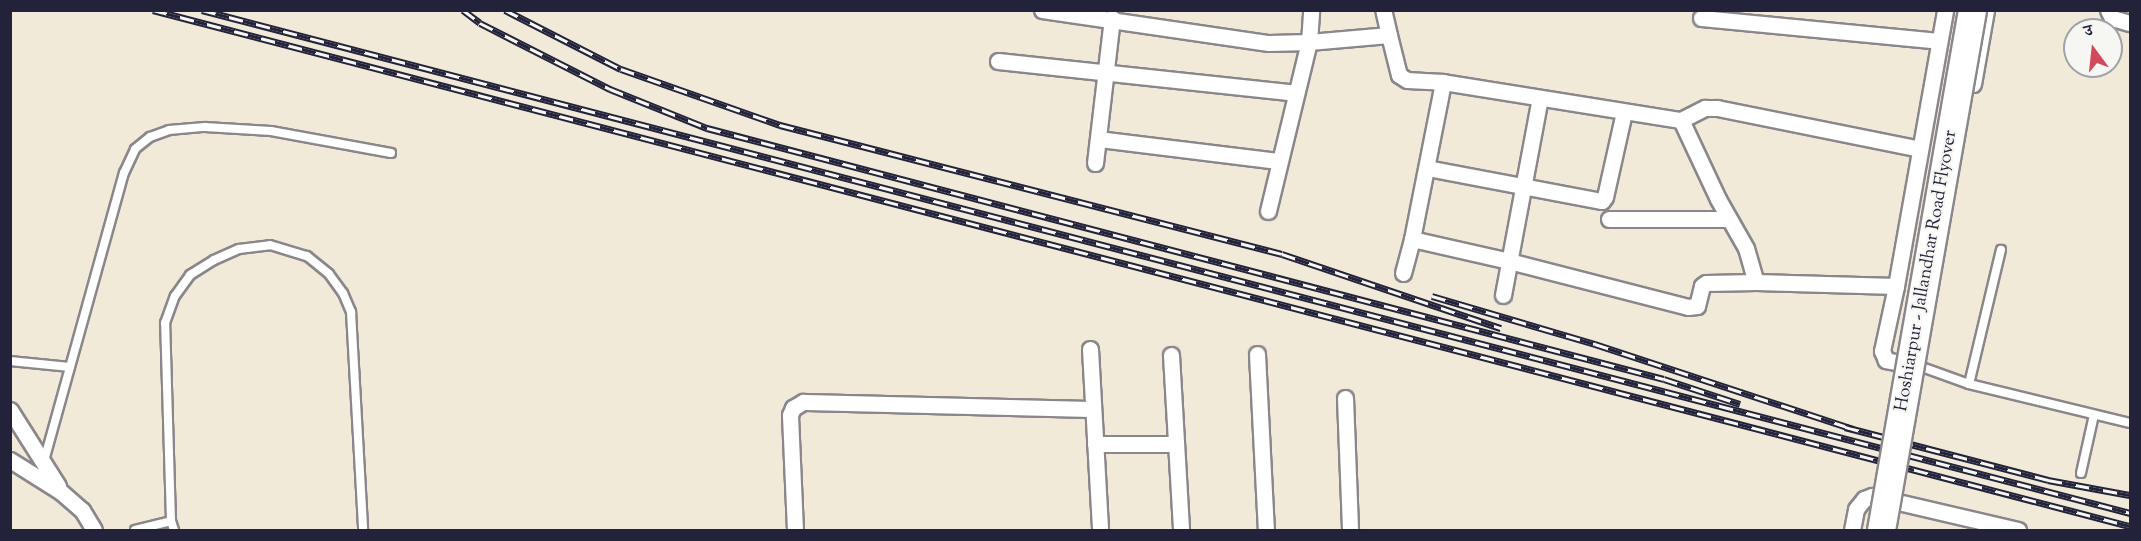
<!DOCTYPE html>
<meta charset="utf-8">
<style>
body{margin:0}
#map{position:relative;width:2141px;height:541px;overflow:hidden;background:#f2ead9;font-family:"Sorts Mill Goudy","Noto Serif Devanagari",serif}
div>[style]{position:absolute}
.roads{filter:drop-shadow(2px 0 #8a868a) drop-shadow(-2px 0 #8a868a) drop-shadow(0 2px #8a868a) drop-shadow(0 -2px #8a868a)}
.lane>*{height:8px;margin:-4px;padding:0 4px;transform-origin:4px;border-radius:4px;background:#fff}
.street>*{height:15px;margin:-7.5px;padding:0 7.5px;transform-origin:7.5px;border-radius:7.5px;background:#fff}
.rail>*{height:7px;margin-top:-3.5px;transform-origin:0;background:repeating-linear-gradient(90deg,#f6f6f2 0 14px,#22223b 0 28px);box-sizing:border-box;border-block:2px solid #22223b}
.bridges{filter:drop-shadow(2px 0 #8a868a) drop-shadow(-2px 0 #8a868a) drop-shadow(0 2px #8a868a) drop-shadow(0 -2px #8a868a)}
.highway-bridge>*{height:27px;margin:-13.5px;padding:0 13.5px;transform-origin:13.5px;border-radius:13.5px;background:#fff}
span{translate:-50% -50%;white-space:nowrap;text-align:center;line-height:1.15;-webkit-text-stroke:4.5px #f6f6f2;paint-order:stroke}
.street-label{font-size:18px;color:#22223b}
.frame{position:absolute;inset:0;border:12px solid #22223b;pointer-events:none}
.north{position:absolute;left:2063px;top:18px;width:60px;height:60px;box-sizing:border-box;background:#f6f6f2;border:2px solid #a1a1a9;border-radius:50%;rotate:345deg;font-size:16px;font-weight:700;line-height:24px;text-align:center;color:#22223b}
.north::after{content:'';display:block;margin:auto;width:21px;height:27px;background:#d1495b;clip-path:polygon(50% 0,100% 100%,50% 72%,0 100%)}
</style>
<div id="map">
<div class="roads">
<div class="lane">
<div style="left:10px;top:361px;width:60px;rotate:5.7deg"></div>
<div style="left:1919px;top:366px;width:53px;rotate:19.8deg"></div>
<div style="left:1969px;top:384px;width:166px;rotate:13.6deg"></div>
<div style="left:1969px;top:384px;width:138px;rotate:-76.6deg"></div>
<div style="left:44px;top:461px;width:299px;rotate:-74.5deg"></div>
<div style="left:124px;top:173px;width:26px;rotate:-65deg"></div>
<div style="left:135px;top:149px;width:19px;rotate:-39deg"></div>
<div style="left:150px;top:137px;width:20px;rotate:-20deg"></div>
<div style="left:169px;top:130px;width:36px;rotate:-5deg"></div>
<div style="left:205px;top:127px;width:66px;rotate:3.5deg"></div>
<div style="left:271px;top:131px;width:122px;rotate:10.4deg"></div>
<div style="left:2081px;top:473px;width:59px;rotate:-77.4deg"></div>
<div style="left:135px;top:530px;width:37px;rotate:-14deg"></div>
<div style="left:174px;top:530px;width:9px;rotate:-108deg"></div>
<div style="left:171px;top:521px;width:198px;rotate:-91.7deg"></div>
<div style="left:165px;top:323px;width:29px;rotate:-70deg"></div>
<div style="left:175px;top:296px;width:26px;rotate:-54deg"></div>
<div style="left:190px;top:275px;width:28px;rotate:-32deg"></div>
<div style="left:214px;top:260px;width:27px;rotate:-24deg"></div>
<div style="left:239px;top:249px;width:31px;rotate:-7deg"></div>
<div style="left:270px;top:245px;width:39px;rotate:17deg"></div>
<div style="left:307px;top:256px;width:28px;rotate:39deg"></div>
<div style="left:329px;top:274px;width:24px;rotate:54deg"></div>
<div style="left:343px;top:293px;width:21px;rotate:67deg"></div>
<div style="left:351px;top:312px;width:218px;rotate:86.8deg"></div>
</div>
<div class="street">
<div style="left:1042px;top:10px;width:229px;rotate:8.3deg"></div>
<div style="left:1269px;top:43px;width:40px;rotate:-1.4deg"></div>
<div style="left:1309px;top:42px;width:32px;rotate:-86deg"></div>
<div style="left:2108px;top:10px;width:9px;rotate:63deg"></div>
<div style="left:2112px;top:18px;width:19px;rotate:16deg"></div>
<div style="left:1701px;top:18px;width:239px;rotate:5.5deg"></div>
<div style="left:1389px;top:35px;width:41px;rotate:76deg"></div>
<div style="left:1399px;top:75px;width:9px;rotate:32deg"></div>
<div style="left:1407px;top:80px;width:36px;rotate:3deg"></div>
<div style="left:1443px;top:82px;width:241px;rotate:9.1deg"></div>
<div style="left:1681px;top:120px;width:87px;rotate:64.9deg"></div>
<div style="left:1718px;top:199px;width:56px;rotate:60.3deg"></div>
<div style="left:1746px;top:248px;width:35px;rotate:74deg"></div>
<div style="left:1756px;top:282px;width:140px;rotate:1.6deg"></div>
<div style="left:998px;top:61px;width:299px;rotate:6.1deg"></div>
<div style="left:1973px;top:84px;width:75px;rotate:-80deg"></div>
<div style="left:1681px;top:120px;width:27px;rotate:-27deg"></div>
<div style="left:1705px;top:108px;width:12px"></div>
<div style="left:1717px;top:108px;width:207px;rotate:11.4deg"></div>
<div style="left:1099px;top:139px;width:181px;rotate:7deg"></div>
<div style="left:1095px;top:163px;width:146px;rotate:-83.3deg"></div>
<div style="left:1427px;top:168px;width:178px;rotate:10.7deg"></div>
<div style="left:1602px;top:201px;width:5px;rotate:-53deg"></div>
<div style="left:1605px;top:197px;width:87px;rotate:-77.4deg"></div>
<div style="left:1268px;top:211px;width:174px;rotate:-76.4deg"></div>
<div style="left:1309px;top:42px;width:80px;rotate:-5deg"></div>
<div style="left:1389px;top:35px;width:26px;rotate:-103deg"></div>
<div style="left:1609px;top:219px;width:119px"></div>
<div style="left:1412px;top:239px;width:99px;rotate:12.8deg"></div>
<div style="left:1509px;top:261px;width:185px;rotate:14.4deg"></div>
<div style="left:1688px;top:307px;width:9px;rotate:-6deg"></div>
<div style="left:1697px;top:306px;width:21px;rotate:-76deg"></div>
<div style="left:1702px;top:286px;width:5px;rotate:-37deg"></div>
<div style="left:1706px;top:283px;width:50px;rotate:-1.1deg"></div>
<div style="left:1403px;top:273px;width:35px;rotate:-75deg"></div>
<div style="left:1412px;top:239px;width:160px;rotate:-78.8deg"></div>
<div style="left:1503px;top:295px;width:200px;rotate:-79.4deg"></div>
<div style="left:1090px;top:349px;width:181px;rotate:86.8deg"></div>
<div style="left:1257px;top:354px;width:176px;rotate:87.1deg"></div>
<div style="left:1171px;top:355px;width:175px;rotate:86.7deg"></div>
<div style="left:1916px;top:366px;width:31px;rotate:-169deg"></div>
<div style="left:1886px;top:360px;width:10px;rotate:-114deg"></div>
<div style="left:1882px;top:351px;width:66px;rotate:-77.8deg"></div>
<div style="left:1896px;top:286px;width:280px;rotate:-79.9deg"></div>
<div style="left:1345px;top:398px;width:132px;rotate:87.8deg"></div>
<div style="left:10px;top:410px;width:90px;rotate:57.7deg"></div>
<div style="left:1095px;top:444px;width:80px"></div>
<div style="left:10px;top:460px;width:60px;rotate:32.1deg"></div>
<div style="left:61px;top:492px;width:28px;rotate:41deg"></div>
<div style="left:82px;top:510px;width:23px;rotate:59deg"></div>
<div style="left:795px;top:530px;width:115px;rotate:-92.5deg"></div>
<div style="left:790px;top:415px;width:8px;rotate:-67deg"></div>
<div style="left:793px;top:408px;width:12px;rotate:-31deg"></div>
<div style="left:803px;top:402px;width:290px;rotate:1.4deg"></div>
<div style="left:1852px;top:530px;width:21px;rotate:-79deg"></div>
<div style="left:1856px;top:509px;width:13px;rotate:-51deg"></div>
<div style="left:1864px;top:499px;width:9px;rotate:-21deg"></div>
<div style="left:1872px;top:496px;width:150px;rotate:13.1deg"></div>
</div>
</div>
<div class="rail">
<div style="left:153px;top:10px;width:2043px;rotate:14.63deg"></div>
<div style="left:202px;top:10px;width:1993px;rotate:14.62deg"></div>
<div style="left:463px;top:10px;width:21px;rotate:37deg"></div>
<div style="left:480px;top:23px;width:146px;rotate:26.9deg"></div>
<div style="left:610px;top:89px;width:105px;rotate:21.9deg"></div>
<div style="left:707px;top:128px;width:989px;rotate:14.7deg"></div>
<div style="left:1664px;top:379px;width:80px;rotate:18.2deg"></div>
<div style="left:505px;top:10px;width:130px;rotate:27deg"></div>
<div style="left:621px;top:69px;width:169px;rotate:19.4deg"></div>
<div style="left:780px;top:125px;width:518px;rotate:14.41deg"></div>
<div style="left:1282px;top:254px;width:231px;rotate:18.7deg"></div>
<div style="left:1432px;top:296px;width:170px;rotate:16.4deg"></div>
<div style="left:1595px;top:344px;width:272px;rotate:18.2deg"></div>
<div style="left:1845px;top:427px;width:210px;rotate:14.6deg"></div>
<div style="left:2048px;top:480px;width:83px;rotate:10.4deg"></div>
</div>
<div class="bridges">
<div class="highway-bridge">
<div style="left:1881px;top:530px;width:528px;rotate:-80.07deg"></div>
</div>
</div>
<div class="street-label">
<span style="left:1927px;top:271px;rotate:-80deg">Hoshiarpur - Jallandhar Road Flyover</span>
</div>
<div class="frame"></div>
<div class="north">उ</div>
</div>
